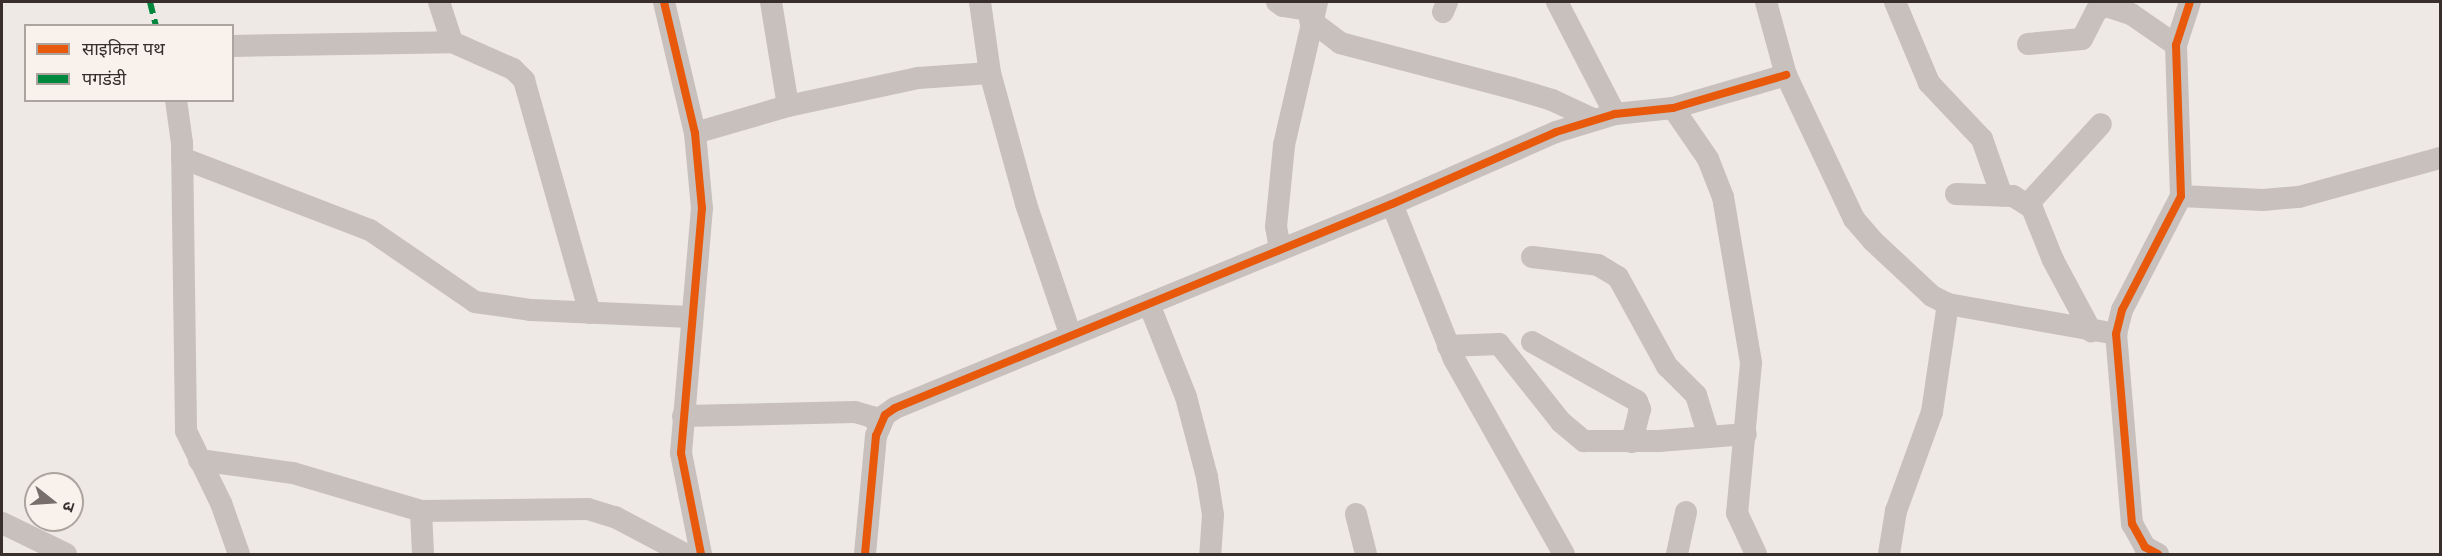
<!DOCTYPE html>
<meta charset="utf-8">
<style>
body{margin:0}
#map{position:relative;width:2442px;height:556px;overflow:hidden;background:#eee9e4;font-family:Mulish,"Noto Sans Devanagari",sans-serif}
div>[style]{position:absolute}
.minor>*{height:22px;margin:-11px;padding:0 11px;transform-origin:11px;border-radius:11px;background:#c7c0bc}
.quiet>*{height:6px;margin-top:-3px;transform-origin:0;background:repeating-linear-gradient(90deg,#00873e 0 12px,transparent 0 18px)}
.cycleway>*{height:8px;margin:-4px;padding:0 4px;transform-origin:4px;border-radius:4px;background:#e8590c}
span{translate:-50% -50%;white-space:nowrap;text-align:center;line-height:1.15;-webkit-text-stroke:4.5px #f9f2ec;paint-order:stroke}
.frame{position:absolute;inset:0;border:3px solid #382e2b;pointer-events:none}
.legend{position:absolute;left:24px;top:24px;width:210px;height:78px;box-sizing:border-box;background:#f9f2ec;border:2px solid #aca49f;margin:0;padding:8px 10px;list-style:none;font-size:18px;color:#382e2b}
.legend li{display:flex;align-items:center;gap:12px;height:30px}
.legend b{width:30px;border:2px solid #aca49f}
.north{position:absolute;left:24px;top:472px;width:60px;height:60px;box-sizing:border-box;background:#f9f2ec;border:2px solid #aca49f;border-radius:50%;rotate:107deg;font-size:16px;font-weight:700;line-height:24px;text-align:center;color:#382e2b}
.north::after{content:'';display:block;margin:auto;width:21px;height:27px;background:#786f6c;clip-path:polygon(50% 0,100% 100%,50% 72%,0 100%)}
</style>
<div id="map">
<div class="minor">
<div style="left:439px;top:2px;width:42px;rotate:72deg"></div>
<div style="left:452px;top:42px;width:67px;rotate:23.9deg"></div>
<div style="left:513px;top:69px;width:16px;rotate:45deg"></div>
<div style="left:524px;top:80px;width:242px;rotate:74.2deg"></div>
<div style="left:664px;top:2px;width:135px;rotate:76.7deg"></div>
<div style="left:695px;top:133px;width:75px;rotate:84.7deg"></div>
<div style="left:702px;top:208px;width:246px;rotate:94.9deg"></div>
<div style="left:681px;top:453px;width:103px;rotate:78.8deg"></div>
<div style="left:771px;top:2px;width:105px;rotate:80.7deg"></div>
<div style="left:980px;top:2px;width:72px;rotate:82deg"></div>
<div style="left:990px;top:73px;width:136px;rotate:74.6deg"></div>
<div style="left:1026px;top:204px;width:139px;rotate:71.2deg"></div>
<div style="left:1277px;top:2px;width:7px;rotate:34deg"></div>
<div style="left:1283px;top:6px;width:30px;rotate:9deg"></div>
<div style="left:1557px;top:2px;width:126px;rotate:62.6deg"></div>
<div style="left:1766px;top:2px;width:76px;rotate:74.7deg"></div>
<div style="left:1786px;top:75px;width:159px;rotate:64.7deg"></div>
<div style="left:1854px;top:219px;width:29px;rotate:49deg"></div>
<div style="left:1873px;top:241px;width:81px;rotate:43deg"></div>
<div style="left:1932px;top:296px;width:18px;rotate:27deg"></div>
<div style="left:1948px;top:304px;width:171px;rotate:10.1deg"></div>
<div style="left:1895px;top:2px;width:88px;rotate:67.2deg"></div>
<div style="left:1929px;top:83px;width:77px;rotate:46.6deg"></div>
<div style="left:1982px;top:139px;width:60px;rotate:70.7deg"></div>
<div style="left:1443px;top:12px;width:11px;rotate:-68deg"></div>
<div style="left:1310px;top:20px;width:38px;rotate:37deg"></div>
<div style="left:1340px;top:43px;width:178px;rotate:14.7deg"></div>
<div style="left:1512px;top:88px;width:42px;rotate:16.7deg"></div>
<div style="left:1552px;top:100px;width:45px;rotate:24.9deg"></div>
<div style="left:2028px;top:44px;width:54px;rotate:-5.3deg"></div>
<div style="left:2082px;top:39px;width:33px;rotate:-63deg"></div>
<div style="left:2097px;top:10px;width:10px;rotate:-24deg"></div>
<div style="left:2106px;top:6px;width:26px;rotate:18deg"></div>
<div style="left:2131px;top:14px;width:55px;rotate:34.6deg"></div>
<div style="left:232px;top:46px;width:220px;rotate:-1deg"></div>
<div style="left:176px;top:100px;width:43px;rotate:82.1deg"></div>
<div style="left:182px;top:143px;width:288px;rotate:89.2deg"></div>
<div style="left:186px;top:431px;width:80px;rotate:64.1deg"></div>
<div style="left:221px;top:503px;width:54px;rotate:70.6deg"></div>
<div style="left:1673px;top:108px;width:62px;rotate:55.5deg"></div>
<div style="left:1708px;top:159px;width:41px;rotate:68.5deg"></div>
<div style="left:1723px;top:197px;width:168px;rotate:80.4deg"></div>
<div style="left:1751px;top:363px;width:151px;rotate:95.3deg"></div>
<div style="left:1737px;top:513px;width:45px;rotate:65.1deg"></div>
<div style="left:695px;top:133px;width:97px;rotate:-16.2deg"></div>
<div style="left:788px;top:106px;width:133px;rotate:-12.2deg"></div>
<div style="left:918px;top:78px;width:72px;rotate:-4deg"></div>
<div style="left:182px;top:158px;width:201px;rotate:21deg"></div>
<div style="left:370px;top:230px;width:127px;rotate:34.4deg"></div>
<div style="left:475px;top:302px;width:57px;rotate:8.1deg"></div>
<div style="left:531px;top:310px;width:159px;rotate:2.5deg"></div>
<div style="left:1956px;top:194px;width:57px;rotate:2deg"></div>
<div style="left:2013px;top:196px;width:22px;rotate:32deg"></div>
<div style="left:2032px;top:208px;width:56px;rotate:68deg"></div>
<div style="left:2053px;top:260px;width:81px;rotate:61.8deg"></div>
<div style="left:2181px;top:196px;width:82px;rotate:2.8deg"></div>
<div style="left:2263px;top:200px;width:36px;rotate:-5deg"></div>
<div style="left:2299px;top:197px;width:146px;rotate:-15.5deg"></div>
<div style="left:1392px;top:204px;width:167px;rotate:68.2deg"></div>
<div style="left:1454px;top:359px;width:224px;rotate:60.6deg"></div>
<div style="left:2028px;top:204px;width:108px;rotate:-47.6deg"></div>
<div style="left:1280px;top:249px;width:22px;rotate:-100deg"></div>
<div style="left:1276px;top:227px;width:82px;rotate:-84.4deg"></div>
<div style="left:1284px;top:145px;width:147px;rotate:-77deg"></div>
<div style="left:1532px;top:257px;width:66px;rotate:6.9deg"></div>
<div style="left:1598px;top:265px;width:23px;rotate:31deg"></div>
<div style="left:1618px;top:277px;width:102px;rotate:61.2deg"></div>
<div style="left:1667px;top:366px;width:41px;rotate:45deg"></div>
<div style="left:1696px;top:395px;width:44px;rotate:72.8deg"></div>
<div style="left:1149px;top:304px;width:100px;rotate:68.3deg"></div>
<div style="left:1186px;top:397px;width:83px;rotate:75.3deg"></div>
<div style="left:1207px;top:477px;width:38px;rotate:81deg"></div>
<div style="left:1213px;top:515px;width:39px;rotate:94deg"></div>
<div style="left:1532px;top:342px;width:120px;rotate:29.3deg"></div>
<div style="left:1637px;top:401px;width:9px;rotate:69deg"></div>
<div style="left:1640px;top:409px;width:34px;rotate:104deg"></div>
<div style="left:1448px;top:346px;width:51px;rotate:-2.2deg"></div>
<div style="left:1499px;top:344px;width:100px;rotate:51.5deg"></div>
<div style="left:1561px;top:422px;width:30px;rotate:40deg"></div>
<div style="left:1584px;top:441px;width:75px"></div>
<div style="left:1659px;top:441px;width:87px;rotate:-4.6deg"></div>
<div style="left:683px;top:416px;width:172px;rotate:-1.3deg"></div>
<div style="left:855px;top:412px;width:18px;rotate:16deg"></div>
<div style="left:872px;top:417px;width:12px;rotate:48deg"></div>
<div style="left:199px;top:460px;width:95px;rotate:7.9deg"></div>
<div style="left:293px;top:473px;width:134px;rotate:16.5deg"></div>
<div style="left:421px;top:511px;width:167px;rotate:-0.7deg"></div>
<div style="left:588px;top:509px;width:28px;rotate:17deg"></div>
<div style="left:615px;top:517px;width:79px;rotate:27.9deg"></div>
<div style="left:421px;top:511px;width:43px;rotate:87.3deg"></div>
<div style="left:1356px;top:514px;width:41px;rotate:76deg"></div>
<div style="left:2px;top:523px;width:71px;rotate:25.8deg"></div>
<div style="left:865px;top:554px;width:119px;rotate:-84.7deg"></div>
<div style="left:876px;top:436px;width:23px;rotate:-67deg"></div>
<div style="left:885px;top:415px;width:12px;rotate:-35deg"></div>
<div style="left:895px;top:408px;width:537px;rotate:-22.32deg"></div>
<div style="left:1392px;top:204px;width:179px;rotate:-23.7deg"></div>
<div style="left:1556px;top:132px;width:62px;rotate:-17deg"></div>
<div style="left:1615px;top:114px;width:58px;rotate:-5.9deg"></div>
<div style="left:1673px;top:108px;width:118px;rotate:-16.3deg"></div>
<div style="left:1677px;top:554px;width:43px;rotate:-77.9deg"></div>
<div style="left:1889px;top:554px;width:44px;rotate:-80.8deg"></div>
<div style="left:1896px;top:511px;width:105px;rotate:-70deg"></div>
<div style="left:1932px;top:412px;width:109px;rotate:-81.6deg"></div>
<div style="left:2158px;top:554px;width:15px;rotate:-152deg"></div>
<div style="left:2145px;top:547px;width:26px;rotate:-119deg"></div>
<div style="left:2132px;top:524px;width:191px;rotate:-94.8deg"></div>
<div style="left:2116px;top:334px;width:25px;rotate:-76deg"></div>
<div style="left:2122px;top:310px;width:128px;rotate:-62.6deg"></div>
<div style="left:2181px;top:196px;width:151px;rotate:-91.9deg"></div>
<div style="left:2176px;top:45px;width:45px;rotate:-72deg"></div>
</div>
<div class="quiet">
<div style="left:150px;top:2px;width:25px;rotate:76deg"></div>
</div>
<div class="cycleway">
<div style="left:664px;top:2px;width:135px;rotate:76.7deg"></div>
<div style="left:695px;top:133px;width:75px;rotate:84.7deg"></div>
<div style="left:702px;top:208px;width:246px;rotate:94.9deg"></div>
<div style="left:681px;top:453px;width:103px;rotate:78.8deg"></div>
<div style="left:865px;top:554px;width:119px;rotate:-84.7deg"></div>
<div style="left:876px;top:436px;width:23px;rotate:-67deg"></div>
<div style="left:885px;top:415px;width:12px;rotate:-35deg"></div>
<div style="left:895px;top:408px;width:537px;rotate:-22.32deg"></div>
<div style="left:1392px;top:204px;width:179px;rotate:-23.7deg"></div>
<div style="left:1556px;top:132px;width:62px;rotate:-17deg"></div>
<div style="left:1615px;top:114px;width:58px;rotate:-5.9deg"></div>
<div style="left:1673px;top:108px;width:118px;rotate:-16.3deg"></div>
<div style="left:2158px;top:554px;width:15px;rotate:-152deg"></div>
<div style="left:2145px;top:547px;width:26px;rotate:-119deg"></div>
<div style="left:2132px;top:524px;width:191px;rotate:-94.8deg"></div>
<div style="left:2116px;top:334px;width:25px;rotate:-76deg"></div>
<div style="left:2122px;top:310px;width:128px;rotate:-62.6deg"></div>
<div style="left:2181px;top:196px;width:151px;rotate:-91.9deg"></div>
<div style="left:2176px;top:45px;width:45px;rotate:-72deg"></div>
</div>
<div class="frame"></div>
<ul class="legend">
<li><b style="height:8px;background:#e8590c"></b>साइकिल पथ</li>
<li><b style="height:8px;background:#00873e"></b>पगडंडी</li>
</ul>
<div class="north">उ</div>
</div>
